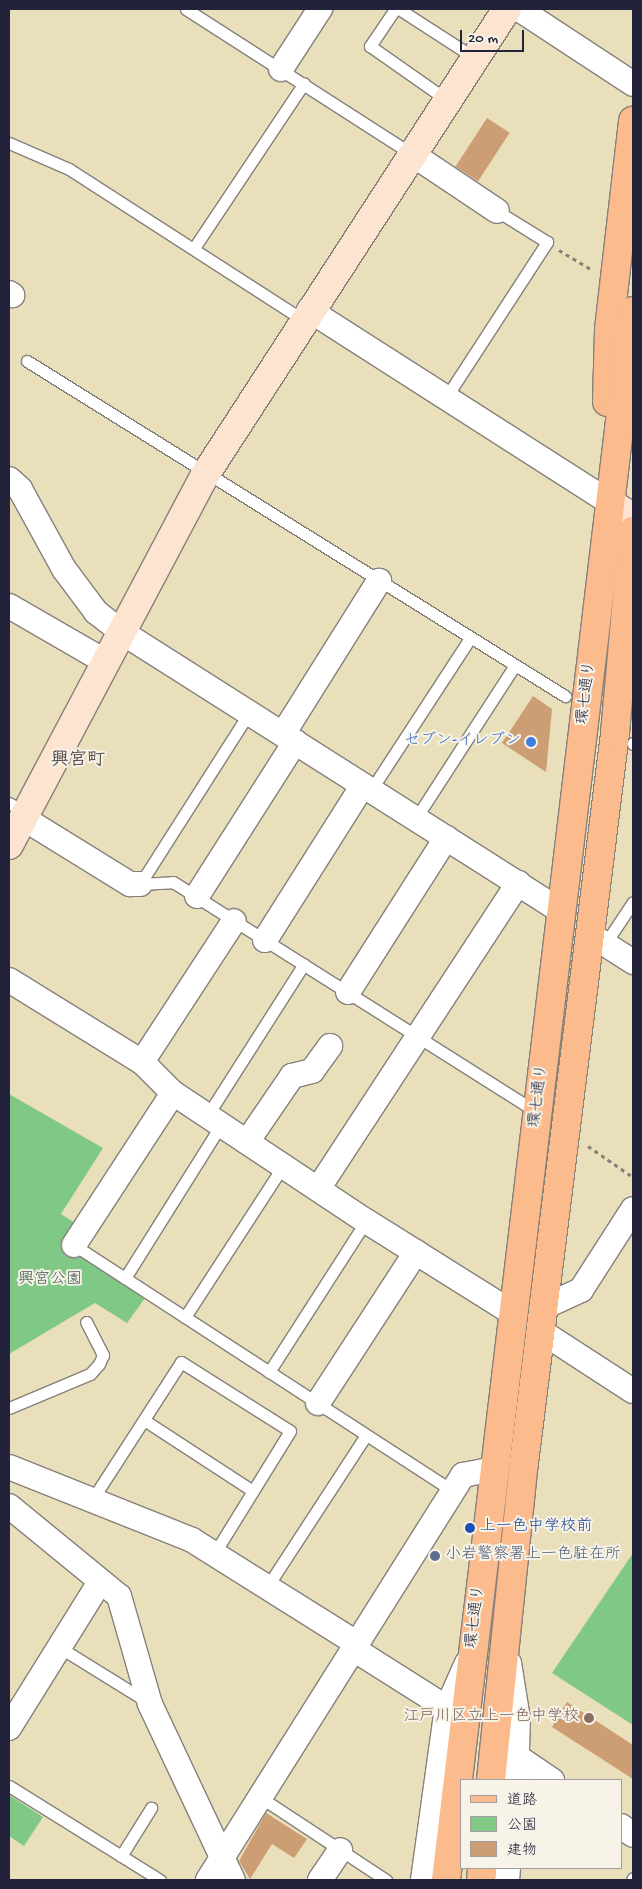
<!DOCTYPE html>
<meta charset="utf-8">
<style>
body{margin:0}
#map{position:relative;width:642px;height:1889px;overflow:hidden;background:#e9dfbb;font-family:"Gochi Hand","Klee One",sans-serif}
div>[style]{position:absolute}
.green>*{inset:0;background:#80c885}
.building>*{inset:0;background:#cd9d73;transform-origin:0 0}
.path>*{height:3px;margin-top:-1.5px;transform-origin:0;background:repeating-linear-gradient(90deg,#86807b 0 4px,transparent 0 8px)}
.roads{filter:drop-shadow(1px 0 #86807b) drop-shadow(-1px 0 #86807b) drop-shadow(0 1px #86807b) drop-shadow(0 -1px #86807b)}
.lane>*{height:11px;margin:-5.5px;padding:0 5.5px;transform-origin:5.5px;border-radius:5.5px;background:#fff}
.street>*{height:24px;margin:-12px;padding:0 12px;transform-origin:12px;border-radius:12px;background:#fff}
.secondary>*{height:28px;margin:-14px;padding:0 14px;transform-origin:14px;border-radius:14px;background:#fde4d1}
.primary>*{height:28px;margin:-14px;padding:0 14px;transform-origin:14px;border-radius:14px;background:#fbbb8c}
.dots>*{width:14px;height:14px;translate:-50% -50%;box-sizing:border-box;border:2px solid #f7f3e8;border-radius:50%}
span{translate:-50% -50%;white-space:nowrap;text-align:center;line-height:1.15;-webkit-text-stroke:4px #f7f3e8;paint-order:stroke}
.street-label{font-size:16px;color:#22223b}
.shop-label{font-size:16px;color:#366cbe}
.right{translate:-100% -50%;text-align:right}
.park-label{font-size:16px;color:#435c55}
.transit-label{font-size:16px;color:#164399}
.left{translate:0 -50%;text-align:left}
.service-label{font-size:16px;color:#4e5e75}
.education-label{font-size:16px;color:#785e54}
.neighbourhood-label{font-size:18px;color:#5e4d4f;font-weight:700}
.frame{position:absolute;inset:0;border:10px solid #22223b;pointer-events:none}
.legend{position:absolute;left:460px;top:1779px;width:162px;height:90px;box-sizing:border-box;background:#f7f3e8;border:1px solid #a29fa3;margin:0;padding:6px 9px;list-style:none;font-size:15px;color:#22223b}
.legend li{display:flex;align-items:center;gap:10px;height:25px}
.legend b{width:25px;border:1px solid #a29fa3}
.scale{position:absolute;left:460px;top:30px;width:64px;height:22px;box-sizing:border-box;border:2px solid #22223b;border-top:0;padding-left:6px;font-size:15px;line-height:18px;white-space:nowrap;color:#22223b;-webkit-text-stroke:4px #f7f3e8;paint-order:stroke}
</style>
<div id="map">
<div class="green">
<div style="clip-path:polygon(9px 1094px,103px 1148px,61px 1214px,80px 1226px,68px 1244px,145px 1298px,127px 1323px,95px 1303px,9px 1354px)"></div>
<div style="clip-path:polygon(633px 1553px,633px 1725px,552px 1673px)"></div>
<div style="clip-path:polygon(9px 1795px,43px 1817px,24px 1846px,9px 1836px)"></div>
</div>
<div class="building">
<div style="left:487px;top:118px;width:27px;height:58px;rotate:33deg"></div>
<div style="clip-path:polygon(533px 696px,552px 709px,546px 772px,502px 743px)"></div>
<div style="clip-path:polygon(567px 1702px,633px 1745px,633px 1779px,552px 1727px)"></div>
<div style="clip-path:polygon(266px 1813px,307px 1839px,294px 1858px,272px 1844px,250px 1879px,239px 1861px)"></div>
</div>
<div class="path">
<div style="left:559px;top:250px;width:39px;rotate:31deg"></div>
<div style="left:588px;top:1146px;width:55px;rotate:34.6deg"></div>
</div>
<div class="roads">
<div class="lane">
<div style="left:186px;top:9px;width:269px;rotate:32.7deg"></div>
<div style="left:395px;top:9px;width:45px;rotate:124deg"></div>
<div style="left:370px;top:46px;width:94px;rotate:35deg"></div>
<div style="left:399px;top:9px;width:90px;rotate:32.8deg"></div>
<div style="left:9px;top:143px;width:65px;rotate:23.4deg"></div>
<div style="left:69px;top:169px;width:278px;rotate:32.8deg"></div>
<div style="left:194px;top:248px;width:198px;rotate:-56.3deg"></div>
<div style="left:27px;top:361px;width:634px;rotate:31.91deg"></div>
<div style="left:447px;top:396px;width:184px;rotate:-57deg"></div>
<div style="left:547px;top:242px;width:59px;rotate:-148.2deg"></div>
<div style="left:633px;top:743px;width:1px;rotate:90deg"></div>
<div style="left:371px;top:790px;width:181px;rotate:-56.9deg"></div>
<div style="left:9px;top:803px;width:20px;rotate:30deg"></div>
<div style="left:416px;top:818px;width:182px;rotate:-57.1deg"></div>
<div style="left:140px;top:884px;width:33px;rotate:-3deg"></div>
<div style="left:173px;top:882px;width:431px;rotate:32.3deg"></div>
<div style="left:140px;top:884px;width:203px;rotate:-57.5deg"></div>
<div style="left:605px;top:944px;width:50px;rotate:-56.3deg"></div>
<div style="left:207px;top:1116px;width:180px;rotate:-57.5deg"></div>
<div style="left:74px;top:1245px;width:452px;rotate:33deg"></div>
<div style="left:125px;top:1278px;width:181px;rotate:-57.9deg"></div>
<div style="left:185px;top:1317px;width:180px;rotate:-57deg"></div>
<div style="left:269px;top:1372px;width:179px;rotate:-57.3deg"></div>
<div style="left:9px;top:1408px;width:88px;rotate:-22.8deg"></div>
<div style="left:90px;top:1374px;width:13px;rotate:-48deg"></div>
<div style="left:99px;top:1364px;width:10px;rotate:-66deg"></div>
<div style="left:103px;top:1355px;width:37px;rotate:-117deg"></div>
<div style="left:144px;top:1420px;width:130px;rotate:33.1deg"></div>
<div style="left:92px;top:1500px;width:164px;rotate:-57.2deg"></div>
<div style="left:181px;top:1362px;width:129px;rotate:32.3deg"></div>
<div style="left:290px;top:1431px;width:145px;rotate:121.7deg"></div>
<div style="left:267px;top:1587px;width:181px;rotate:-56.9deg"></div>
<div style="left:59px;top:1647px;width:102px;rotate:31.8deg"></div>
<div style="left:9px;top:1786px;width:178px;rotate:31.9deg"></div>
<div style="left:260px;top:1797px;width:151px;rotate:33.4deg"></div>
<div style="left:121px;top:1856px;width:57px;rotate:-58deg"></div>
<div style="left:632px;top:1880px;width:2px;rotate:-63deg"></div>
</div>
<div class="street">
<div style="left:519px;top:9px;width:136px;rotate:33.3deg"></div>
<div style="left:281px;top:69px;width:72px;rotate:-57deg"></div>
<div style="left:412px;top:154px;width:102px;rotate:33.8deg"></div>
<div style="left:9px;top:293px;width:4px;rotate:34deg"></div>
<div style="left:309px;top:310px;width:358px;rotate:32.6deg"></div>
<div style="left:9px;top:479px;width:15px;rotate:42deg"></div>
<div style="left:20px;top:489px;width:91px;rotate:61.2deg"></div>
<div style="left:64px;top:569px;width:54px;rotate:53.3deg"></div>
<div style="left:96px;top:612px;width:31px;rotate:38deg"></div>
<div style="left:120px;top:631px;width:522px;rotate:32.41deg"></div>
<div style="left:9px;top:606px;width:112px;rotate:30deg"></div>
<div style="left:283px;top:734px;width:181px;rotate:-57.9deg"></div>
<div style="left:23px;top:818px;width:126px;rotate:31.7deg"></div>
<div style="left:130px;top:884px;width:10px"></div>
<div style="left:197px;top:896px;width:183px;rotate:-57.5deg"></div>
<div style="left:591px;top:935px;width:50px;rotate:32.7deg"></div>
<div style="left:265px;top:940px;width:183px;rotate:-57.7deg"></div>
<div style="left:9px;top:980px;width:156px;rotate:31.7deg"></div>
<div style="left:142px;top:1062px;width:44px;rotate:45deg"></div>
<div style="left:173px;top:1093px;width:232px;rotate:33.6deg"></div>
<div style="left:366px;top:1221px;width:175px;rotate:32.1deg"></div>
<div style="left:348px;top:992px;width:183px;rotate:-57.5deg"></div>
<div style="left:142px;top:1062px;width:168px;rotate:-56.9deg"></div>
<div style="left:247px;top:1142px;width:80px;rotate:-55.7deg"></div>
<div style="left:292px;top:1076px;width:21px;rotate:-14deg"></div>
<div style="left:312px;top:1071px;width:31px;rotate:-54deg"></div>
<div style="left:318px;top:1189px;width:366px;rotate:-56.8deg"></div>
<div style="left:74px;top:1245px;width:181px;rotate:-56.9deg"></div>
<div style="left:544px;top:1307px;width:41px;rotate:-24.7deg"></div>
<div style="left:581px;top:1290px;width:96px;rotate:-57.3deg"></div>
<div style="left:542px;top:1332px;width:108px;rotate:33deg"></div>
<div style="left:318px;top:1403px;width:180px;rotate:-57deg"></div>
<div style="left:9px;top:1467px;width:197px;rotate:21.7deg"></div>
<div style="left:192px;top:1540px;width:194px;rotate:32.1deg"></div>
<div style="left:9px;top:1506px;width:142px;rotate:39.3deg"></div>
<div style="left:119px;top:1596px;width:112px;rotate:74deg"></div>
<div style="left:150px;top:1704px;width:195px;rotate:64.8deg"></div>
<div style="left:352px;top:1648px;width:112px;rotate:32.3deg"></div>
<div style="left:509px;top:1663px;width:57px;rotate:80.9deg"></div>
<div style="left:518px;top:1719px;width:61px;rotate:91.9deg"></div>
<div style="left:9px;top:1728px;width:172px;rotate:-58.1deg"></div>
<div style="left:519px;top:1758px;width:40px;rotate:34deg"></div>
<div style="left:621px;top:1826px;width:15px;rotate:37deg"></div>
<div style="left:208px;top:1880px;width:479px;rotate:-57.8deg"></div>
<div style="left:463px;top:1475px;width:33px;rotate:-11deg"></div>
<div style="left:320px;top:1880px;width:36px;rotate:-56deg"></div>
<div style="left:423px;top:1880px;width:174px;rotate:-82.1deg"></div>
<div style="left:447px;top:1708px;width:49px;rotate:-66deg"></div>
<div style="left:507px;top:1880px;width:12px;rotate:-85deg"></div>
</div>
<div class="secondary">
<div style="left:611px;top:503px;width:27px;rotate:34deg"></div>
<div style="left:9px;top:845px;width:419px;rotate:-62.1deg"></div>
<div style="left:205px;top:475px;width:555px;rotate:-57.05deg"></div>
</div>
<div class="primary">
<div style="left:607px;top:402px;width:73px;rotate:-88.4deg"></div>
<div style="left:609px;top:329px;width:210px;rotate:-83.4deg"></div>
<div style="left:491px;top:1780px;width:319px;rotate:-84.1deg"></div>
<div style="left:524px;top:1463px;width:736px;rotate:-82.89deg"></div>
<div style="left:615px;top:733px;width:203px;rotate:-84.9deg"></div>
<div style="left:446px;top:1880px;width:1580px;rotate:-83.2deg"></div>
<div style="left:481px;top:1880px;width:12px;rotate:-85deg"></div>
</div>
</div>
<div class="dots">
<div style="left:531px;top:742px;background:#3f7fe0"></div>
<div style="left:470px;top:1528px;background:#1a4fb4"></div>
<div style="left:435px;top:1556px;background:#5c6f8a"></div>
<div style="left:589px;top:1718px;background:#8d6e63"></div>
</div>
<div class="street-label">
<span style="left:588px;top:693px;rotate:-83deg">環七通り</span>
<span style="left:540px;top:1096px;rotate:-83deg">環七通り</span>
<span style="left:477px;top:1617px;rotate:-83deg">環七通り</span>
</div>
<div class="shop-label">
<span class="right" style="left:521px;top:742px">セブン-イレブン</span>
</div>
<div class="park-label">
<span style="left:50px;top:1281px">興宮公園</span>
</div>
<div class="transit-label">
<span class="left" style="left:480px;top:1528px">上一色中学校前</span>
</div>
<div class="service-label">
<span class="left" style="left:445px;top:1556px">小岩警察署上一色駐在所</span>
</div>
<div class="education-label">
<span class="right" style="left:579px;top:1718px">江戸川区立上一色中学校</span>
</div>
<div class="neighbourhood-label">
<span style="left:78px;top:761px">興宮町</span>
</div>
<div class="frame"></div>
<ul class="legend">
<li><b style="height:6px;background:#fbbb8c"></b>道路</li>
<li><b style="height:14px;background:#80c885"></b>公園</li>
<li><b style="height:14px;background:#cd9d73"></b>建物</li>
</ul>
<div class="scale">20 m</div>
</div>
